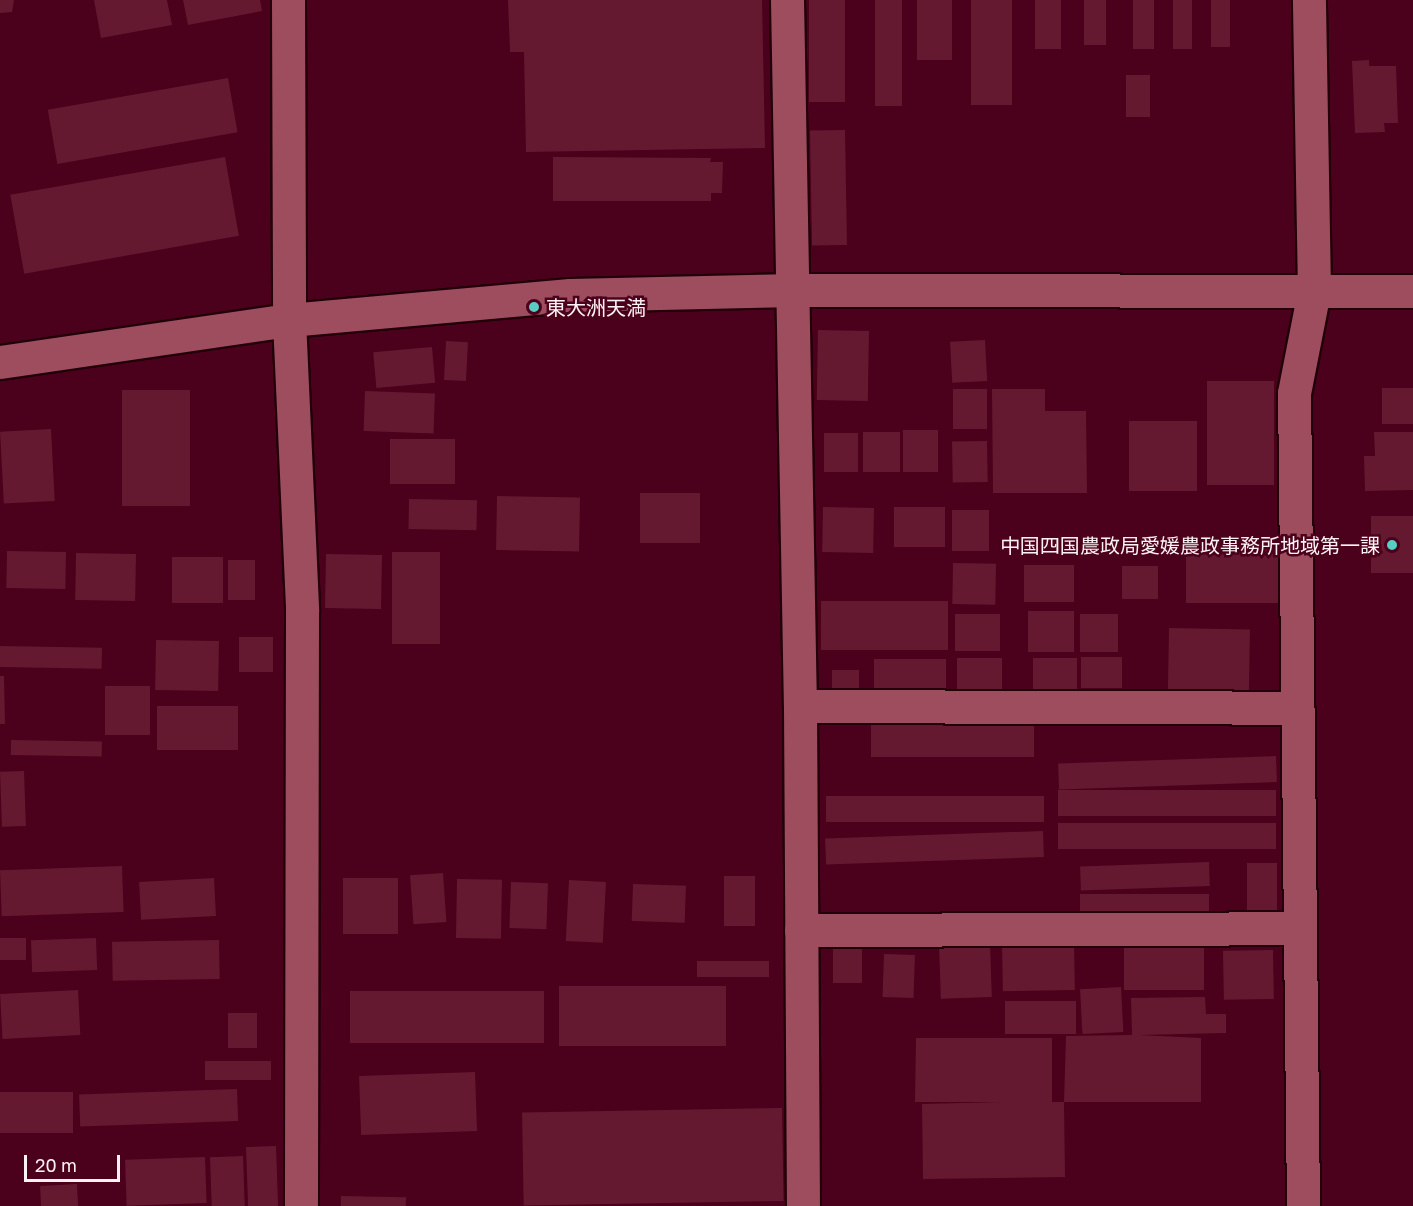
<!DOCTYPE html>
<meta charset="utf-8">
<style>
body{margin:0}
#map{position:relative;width:1413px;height:1206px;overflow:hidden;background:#4b001b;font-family:"Golos Text","Noto Sans JP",sans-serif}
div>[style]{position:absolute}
.building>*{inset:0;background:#651930;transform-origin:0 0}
.roads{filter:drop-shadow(2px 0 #220009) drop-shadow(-2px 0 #220009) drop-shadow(0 2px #220009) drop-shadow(0 -2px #220009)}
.minor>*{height:33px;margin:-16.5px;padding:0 16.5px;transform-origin:16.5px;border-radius:16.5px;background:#9e4d5f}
.dots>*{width:16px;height:16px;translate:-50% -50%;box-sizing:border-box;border:3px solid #4b001b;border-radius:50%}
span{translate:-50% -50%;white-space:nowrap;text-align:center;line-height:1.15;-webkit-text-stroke:5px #4b001b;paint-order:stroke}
.poi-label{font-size:20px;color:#fcf2f4}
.left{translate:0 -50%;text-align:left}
.right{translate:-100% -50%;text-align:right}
.scale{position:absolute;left:24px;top:1155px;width:96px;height:27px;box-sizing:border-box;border:3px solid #fcf2f4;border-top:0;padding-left:8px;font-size:18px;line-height:21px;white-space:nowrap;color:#fcf2f4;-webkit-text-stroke:4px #4b001b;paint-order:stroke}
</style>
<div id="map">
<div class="building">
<div style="clip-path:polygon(0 0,14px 0,12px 12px,0 13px)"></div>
<div style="clip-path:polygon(94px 0,167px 0,172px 25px,101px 38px)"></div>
<div style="clip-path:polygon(183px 0,260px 0,262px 11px,188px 25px)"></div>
<div style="clip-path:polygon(508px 0,762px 0,765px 148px,526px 152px,524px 52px,510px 52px)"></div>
<div style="left:809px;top:0;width:36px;height:102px"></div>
<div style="left:875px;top:0;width:27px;height:106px"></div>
<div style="left:917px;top:0;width:35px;height:60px"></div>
<div style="left:971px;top:0;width:41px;height:105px"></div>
<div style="left:1035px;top:0;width:26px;height:49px"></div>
<div style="left:1084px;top:0;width:22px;height:45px"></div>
<div style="left:1133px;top:0;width:21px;height:49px"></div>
<div style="left:1173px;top:0;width:19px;height:49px"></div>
<div style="left:1211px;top:0;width:19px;height:47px"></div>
<div style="clip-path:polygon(1369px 60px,1369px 66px,1396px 66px,1398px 123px,1384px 123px,1385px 132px,1355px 133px,1352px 61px)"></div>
<div style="left:1126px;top:75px;width:24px;height:42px"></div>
<div style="left:228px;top:78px;width:55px;height:183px;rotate:80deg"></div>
<div style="left:845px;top:130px;width:115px;height:35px;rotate:89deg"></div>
<div style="left:225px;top:157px;width:80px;height:218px;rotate:80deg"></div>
<div style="clip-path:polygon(553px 157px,711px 158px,710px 162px,723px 162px,722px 193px,711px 193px,711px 201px,553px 201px)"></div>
<div style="left:818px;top:330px;width:51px;height:70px;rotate:1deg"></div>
<div style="left:985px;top:340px;width:41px;height:35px;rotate:87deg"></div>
<div style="left:446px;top:341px;width:22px;height:39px;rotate:3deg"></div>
<div style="left:432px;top:347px;width:36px;height:59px;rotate:85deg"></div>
<div style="left:1207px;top:381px;width:67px;height:104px"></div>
<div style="left:1382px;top:388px;width:31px;height:36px"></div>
<div style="left:953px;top:389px;width:34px;height:40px"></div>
<div style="clip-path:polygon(992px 389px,1045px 389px,1045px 411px,1086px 411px,1087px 493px,993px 493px)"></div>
<div style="left:122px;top:390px;width:68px;height:116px"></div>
<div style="left:365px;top:391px;width:70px;height:40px;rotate:2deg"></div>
<div style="left:1129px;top:421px;width:68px;height:70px"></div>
<div style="left:51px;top:429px;width:72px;height:51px;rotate:87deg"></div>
<div style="left:938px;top:430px;width:42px;height:35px;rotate:90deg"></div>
<div style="left:863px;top:432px;width:37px;height:40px"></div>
<div style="clip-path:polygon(1374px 432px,1413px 432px,1413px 490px,1365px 491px,1364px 456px,1375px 456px)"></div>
<div style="left:824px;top:433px;width:34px;height:39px"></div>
<div style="left:390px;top:439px;width:65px;height:45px"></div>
<div style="left:987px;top:441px;width:41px;height:35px;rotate:89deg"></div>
<div style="left:640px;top:493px;width:60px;height:50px"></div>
<div style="left:497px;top:496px;width:83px;height:54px;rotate:1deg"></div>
<div style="left:409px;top:499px;width:68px;height:30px;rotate:1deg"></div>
<div style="left:823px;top:507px;width:51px;height:45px;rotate:1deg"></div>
<div style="left:894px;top:507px;width:51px;height:40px"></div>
<div style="left:952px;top:510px;width:37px;height:41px"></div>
<div style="left:1413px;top:516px;width:57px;height:42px;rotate:90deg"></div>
<div style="left:1186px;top:548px;width:94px;height:55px"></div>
<div style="left:7px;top:551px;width:59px;height:37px;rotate:1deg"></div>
<div style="left:392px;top:552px;width:48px;height:92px"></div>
<div style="left:76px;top:553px;width:60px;height:47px;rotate:1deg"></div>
<div style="left:326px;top:554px;width:56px;height:54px;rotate:1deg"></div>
<div style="left:172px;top:557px;width:51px;height:46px"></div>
<div style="left:228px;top:560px;width:27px;height:40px"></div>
<div style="left:953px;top:563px;width:43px;height:41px;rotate:1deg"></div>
<div style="left:1024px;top:565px;width:50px;height:37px"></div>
<div style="left:1122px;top:566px;width:36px;height:33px"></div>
<div style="left:821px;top:601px;width:127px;height:49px"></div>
<div style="left:1028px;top:611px;width:46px;height:41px"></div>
<div style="left:955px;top:614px;width:45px;height:37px"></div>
<div style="left:1080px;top:614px;width:38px;height:38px"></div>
<div style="left:1169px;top:628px;width:81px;height:62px;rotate:1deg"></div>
<div style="left:239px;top:637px;width:34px;height:35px"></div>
<div style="left:156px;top:640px;width:63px;height:50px;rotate:1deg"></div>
<div style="left:0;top:646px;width:102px;height:21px;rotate:1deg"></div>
<div style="left:1081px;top:657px;width:41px;height:31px"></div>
<div style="left:957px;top:658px;width:45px;height:37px"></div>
<div style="left:1033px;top:658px;width:44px;height:36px"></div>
<div style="left:874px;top:659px;width:72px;height:39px"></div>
<div style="left:832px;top:670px;width:27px;height:30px"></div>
<div style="clip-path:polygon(0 676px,4px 676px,5px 724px,0 724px)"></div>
<div style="left:105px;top:686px;width:45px;height:49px"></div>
<div style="left:157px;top:706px;width:81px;height:44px"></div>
<div style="left:871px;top:723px;width:163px;height:34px"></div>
<div style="left:11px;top:740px;width:91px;height:15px;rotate:1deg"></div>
<div style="left:1276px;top:756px;width:26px;height:218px;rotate:88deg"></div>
<div style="left:24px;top:771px;width:55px;height:24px;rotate:88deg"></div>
<div style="left:1276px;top:790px;width:26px;height:218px;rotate:90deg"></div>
<div style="left:1044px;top:796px;width:26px;height:218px;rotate:90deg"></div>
<div style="left:1276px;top:823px;width:26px;height:218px;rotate:90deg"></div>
<div style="left:1043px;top:831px;width:26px;height:218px;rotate:88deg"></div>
<div style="left:1209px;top:862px;width:24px;height:129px;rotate:88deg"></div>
<div style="left:1247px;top:863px;width:30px;height:51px"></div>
<div style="left:122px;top:866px;width:46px;height:122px;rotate:88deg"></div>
<div style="left:443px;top:873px;width:49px;height:33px;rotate:86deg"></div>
<div style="left:724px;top:876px;width:31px;height:50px"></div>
<div style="left:214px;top:878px;width:38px;height:75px;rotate:87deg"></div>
<div style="left:343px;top:878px;width:55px;height:56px"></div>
<div style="left:457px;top:879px;width:45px;height:59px;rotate:1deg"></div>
<div style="left:569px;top:880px;width:37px;height:61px;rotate:3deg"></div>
<div style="left:511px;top:882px;width:37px;height:46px;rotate:2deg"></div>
<div style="left:633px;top:884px;width:53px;height:37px;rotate:2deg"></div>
<div style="left:1209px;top:894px;width:24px;height:129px;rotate:90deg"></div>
<div style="left:26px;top:938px;width:22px;height:26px;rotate:90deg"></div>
<div style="left:96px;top:938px;width:32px;height:65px;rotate:88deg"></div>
<div style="left:219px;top:940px;width:39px;height:107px;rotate:89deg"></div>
<div style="left:1074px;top:942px;width:48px;height:72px;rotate:89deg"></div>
<div style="left:1124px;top:942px;width:80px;height:48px"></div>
<div style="left:833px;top:943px;width:29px;height:40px"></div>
<div style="left:990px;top:944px;width:53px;height:51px;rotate:88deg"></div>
<div style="left:1273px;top:950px;width:49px;height:50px;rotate:89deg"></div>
<div style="left:884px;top:954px;width:31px;height:43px;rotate:2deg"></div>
<div style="left:697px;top:961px;width:72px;height:16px"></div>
<div style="left:559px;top:986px;width:167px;height:60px"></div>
<div style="left:1121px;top:987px;width:45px;height:41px;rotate:87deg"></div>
<div style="left:78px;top:990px;width:45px;height:78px;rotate:87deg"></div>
<div style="left:350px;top:991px;width:194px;height:52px"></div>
<div style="clip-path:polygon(1205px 997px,1206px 1014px,1226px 1014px,1226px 1033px,1139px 1035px,1201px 1038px,1201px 1102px,1064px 1102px,1066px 1036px,1132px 1035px,1131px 998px)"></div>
<div style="left:1076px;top:1001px;width:33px;height:71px;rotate:90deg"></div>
<div style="left:257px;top:1013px;width:35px;height:29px;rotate:90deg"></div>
<div style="clip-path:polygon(916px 1038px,1052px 1038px,1052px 1102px,1064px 1102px,1065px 1177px,923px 1179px,922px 1104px,1003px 1102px,915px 1102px)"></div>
<div style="left:271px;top:1061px;width:19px;height:66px;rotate:90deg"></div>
<div style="left:475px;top:1072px;width:59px;height:116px;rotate:88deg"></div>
<div style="left:237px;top:1089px;width:32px;height:158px;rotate:88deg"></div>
<div style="left:0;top:1092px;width:73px;height:41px"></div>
<div style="left:782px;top:1108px;width:93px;height:260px;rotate:89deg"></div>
<div style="left:276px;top:1146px;width:60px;height:30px;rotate:88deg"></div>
<div style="left:243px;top:1156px;width:50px;height:33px;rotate:88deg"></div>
<div style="left:205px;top:1157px;width:46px;height:80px;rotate:88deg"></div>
<div style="left:77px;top:1184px;width:22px;height:37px;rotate:87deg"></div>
<div style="left:341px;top:1196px;width:65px;height:10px;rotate:1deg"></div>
</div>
<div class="roads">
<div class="minor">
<div style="left:288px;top:0;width:320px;rotate:89.8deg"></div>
<div style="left:289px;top:320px;width:291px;rotate:87.4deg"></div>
<div style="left:302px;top:611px;width:595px;rotate:90.1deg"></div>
<div style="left:787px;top:0;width:706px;rotate:88.95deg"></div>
<div style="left:800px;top:706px;width:500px;rotate:89.66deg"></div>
<div style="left:0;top:362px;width:292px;rotate:-8.3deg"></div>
<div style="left:289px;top:320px;width:282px;rotate:-5.1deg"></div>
<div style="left:570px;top:295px;width:225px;rotate:-1.3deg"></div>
<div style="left:795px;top:290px;width:618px;rotate:0.09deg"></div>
<div style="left:800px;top:706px;width:497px;rotate:0.2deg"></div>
<div style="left:801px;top:930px;width:499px;rotate:-0.2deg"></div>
<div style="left:1303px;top:1206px;width:813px;rotate:-90.63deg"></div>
<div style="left:1294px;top:393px;width:104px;rotate:-78.9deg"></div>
<div style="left:1314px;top:291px;width:291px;rotate:-91deg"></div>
</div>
</div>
<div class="dots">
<div style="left:534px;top:307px;background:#56cec3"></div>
<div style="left:1392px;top:545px;background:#56cec3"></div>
</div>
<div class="poi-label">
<span class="left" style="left:546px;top:307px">東大洲天満</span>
<span class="right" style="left:1380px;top:545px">中国四国農政局愛媛農政事務所地域第一課</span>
</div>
<div class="scale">20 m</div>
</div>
